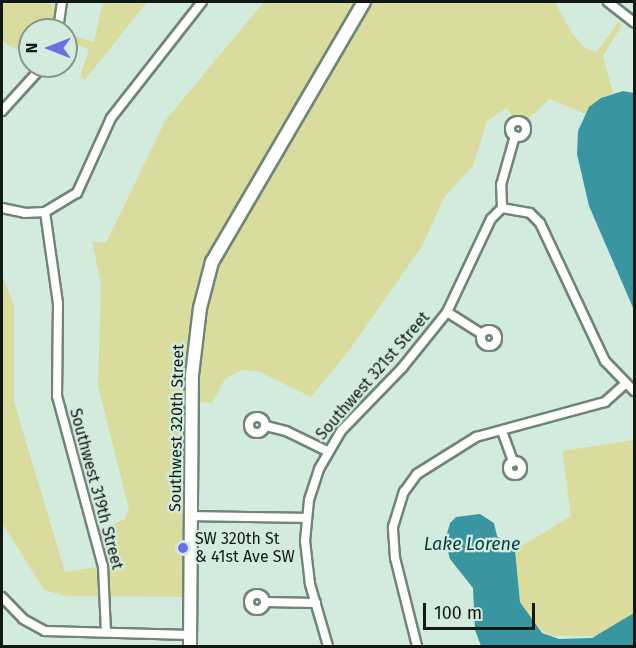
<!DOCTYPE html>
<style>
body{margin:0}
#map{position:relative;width:636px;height:648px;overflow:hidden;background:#d3ebdc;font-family:"Fira Sans",sans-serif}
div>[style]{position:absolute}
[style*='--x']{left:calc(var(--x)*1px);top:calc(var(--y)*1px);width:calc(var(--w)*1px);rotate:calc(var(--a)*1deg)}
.green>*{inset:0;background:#d9dc9d}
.water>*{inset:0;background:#3996a1}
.roads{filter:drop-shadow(2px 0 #6f8578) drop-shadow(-2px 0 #6f8578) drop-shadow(0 2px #6f8578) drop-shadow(0 -2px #6f8578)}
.minor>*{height:8px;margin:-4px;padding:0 4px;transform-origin:4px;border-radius:4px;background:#fff}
.minor>.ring{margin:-4px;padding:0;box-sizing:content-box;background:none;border:8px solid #fff;border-radius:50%}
.secondary>*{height:12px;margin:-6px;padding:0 6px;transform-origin:6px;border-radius:6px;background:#fff}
.dots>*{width:16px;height:16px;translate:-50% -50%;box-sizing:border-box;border:3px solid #d3ebdc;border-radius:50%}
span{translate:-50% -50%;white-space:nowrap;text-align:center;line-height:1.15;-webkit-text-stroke:4.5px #d3ebdc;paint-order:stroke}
.street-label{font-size:16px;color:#111914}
.poi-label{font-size:16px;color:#111914}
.left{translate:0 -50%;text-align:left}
.water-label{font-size:18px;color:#043f45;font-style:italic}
.frame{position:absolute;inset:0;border:3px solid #111914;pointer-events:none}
.north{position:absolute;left:18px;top:18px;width:60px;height:60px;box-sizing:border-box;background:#d3ebdc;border:2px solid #85978c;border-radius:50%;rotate:270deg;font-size:16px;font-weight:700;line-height:24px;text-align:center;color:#111914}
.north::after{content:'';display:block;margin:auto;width:21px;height:27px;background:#696ee7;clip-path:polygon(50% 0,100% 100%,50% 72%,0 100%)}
.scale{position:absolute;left:423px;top:603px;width:112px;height:27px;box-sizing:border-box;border:3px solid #111914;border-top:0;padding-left:8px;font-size:18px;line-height:21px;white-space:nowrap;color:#111914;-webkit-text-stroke:4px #d3ebdc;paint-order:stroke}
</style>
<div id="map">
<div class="green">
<i style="clip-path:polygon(2px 2px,43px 2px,61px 8px,58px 30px,30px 30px,30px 57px,2px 41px)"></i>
<i style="clip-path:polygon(103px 2px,147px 2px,85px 80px,80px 77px,89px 49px,66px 41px,66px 33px,94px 42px)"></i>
<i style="clip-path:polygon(264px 2px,555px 2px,571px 32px,585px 48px,597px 52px,618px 22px,622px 25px,603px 56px,613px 93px,601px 98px,585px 114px,550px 99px,527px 120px,513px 117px,507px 108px,487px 121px,473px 166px,445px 196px,422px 246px,350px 349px,311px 397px,258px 371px,241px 370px,225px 379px,212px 403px,192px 402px,190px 597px,66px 596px,44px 590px,2px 523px,2px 274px,14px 306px,14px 402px,65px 572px,103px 566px,95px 533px,125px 519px,129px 509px,98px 386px,101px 285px,92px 241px,106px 243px,165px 121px)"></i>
<i style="clip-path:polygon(634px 440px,634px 613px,600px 636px,551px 636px,535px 626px,520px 602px,515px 550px,571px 516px,562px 451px)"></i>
</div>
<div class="water">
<i style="clip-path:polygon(623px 91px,634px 93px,634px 310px,589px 206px,577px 154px,578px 131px,589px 107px,601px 98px)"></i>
<i style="clip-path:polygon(480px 514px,494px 523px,497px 536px,515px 550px,520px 602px,542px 633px,559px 639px,592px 638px,634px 613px,634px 646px,481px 646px,475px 630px,473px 588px,450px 559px,445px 541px,450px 523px,456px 517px)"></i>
</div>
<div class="roads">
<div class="minor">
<i style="--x:608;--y:2;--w:33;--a:38"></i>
<i style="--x:58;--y:30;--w:28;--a:-82"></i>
<i style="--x:2;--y:111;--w:61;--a:-47.7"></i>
<i class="ring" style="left:510px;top:121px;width:8px;height:8px"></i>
<i style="--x:2;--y:208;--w:24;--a:12"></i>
<i style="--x:25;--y:213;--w:20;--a:-3"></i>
<i style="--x:45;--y:212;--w:37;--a:-31"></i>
<i style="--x:77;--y:193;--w:82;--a:-65.6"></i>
<i style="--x:111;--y:118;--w:147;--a:-51.9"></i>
<i style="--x:502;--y:208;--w:28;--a:10"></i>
<i style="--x:530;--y:213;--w:14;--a:45"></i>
<i style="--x:540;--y:223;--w:153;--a:64.8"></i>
<i style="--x:605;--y:361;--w:42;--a:46"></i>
<i style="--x:45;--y:212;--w:92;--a:81.9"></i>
<i style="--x:58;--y:303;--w:93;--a:90.6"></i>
<i style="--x:57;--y:396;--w:176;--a:74.9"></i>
<i style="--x:103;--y:566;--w:66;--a:87.4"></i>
<i style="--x:447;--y:312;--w:41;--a:32.2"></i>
<i class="ring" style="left:481px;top:330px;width:8px;height:8px"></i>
<i class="ring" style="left:249px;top:417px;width:8px;height:8px"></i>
<i style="--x:266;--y:426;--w:21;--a:14"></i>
<i style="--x:286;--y:431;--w:46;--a:26"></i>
<i style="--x:502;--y:431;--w:33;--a:70"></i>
<i class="ring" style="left:508px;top:461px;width:6px;height:6px"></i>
<i style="--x:191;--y:516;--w:116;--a:1"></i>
<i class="ring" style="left:249px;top:594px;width:8px;height:8px"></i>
<i style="--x:2;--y:597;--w:30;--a:46"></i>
<i style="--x:23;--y:619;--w:25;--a:29"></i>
<i style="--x:45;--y:631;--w:145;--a:1.6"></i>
<i style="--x:265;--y:602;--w:51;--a:1.1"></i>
<i style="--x:328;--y:646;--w:65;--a:-106.2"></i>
<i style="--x:310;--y:584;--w:43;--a:-96.6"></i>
<i style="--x:305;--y:541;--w:41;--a:-84.4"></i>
<i style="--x:309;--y:500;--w:33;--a:-72"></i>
<i style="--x:319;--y:469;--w:44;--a:-59.9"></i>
<i style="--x:341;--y:431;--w:88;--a:-45.9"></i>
<i style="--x:402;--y:368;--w:72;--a:-51.2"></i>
<i style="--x:447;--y:312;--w:103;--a:-64.7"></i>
<i style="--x:491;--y:219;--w:16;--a:-45"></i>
<i style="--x:502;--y:208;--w:23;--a:-92"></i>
<i style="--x:501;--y:185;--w:51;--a:-74.1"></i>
<i style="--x:417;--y:646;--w:91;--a:-104"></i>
<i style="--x:395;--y:558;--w:31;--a:-94"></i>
<i style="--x:393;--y:527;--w:37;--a:-73"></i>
<i style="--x:404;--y:492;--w:22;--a:-54"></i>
<i style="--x:417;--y:474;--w:70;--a:-32.1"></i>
<i style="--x:476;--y:437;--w:134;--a:-15.2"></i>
<i style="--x:605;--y:402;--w:27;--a:-42"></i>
</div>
<div class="secondary">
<i style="--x:190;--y:646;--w:271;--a:-89.6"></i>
<i style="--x:192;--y:375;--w:67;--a:-83.2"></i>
<i style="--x:200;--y:308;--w:48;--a:-75.4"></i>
<i style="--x:212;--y:262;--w:301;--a:-59.7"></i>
</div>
</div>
<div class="dots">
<i style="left:183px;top:548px;background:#696ee7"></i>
</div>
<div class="street-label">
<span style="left:373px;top:376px;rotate:-49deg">Southwest 321st Street</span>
<span style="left:177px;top:428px;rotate:-89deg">Southwest 320th Street</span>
<span style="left:96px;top:489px;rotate:75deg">Southwest 319th Street</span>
</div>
<div class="poi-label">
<span class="left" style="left:195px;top:548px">SW 320th St<br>&amp; 41st Ave SW</span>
</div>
<div class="water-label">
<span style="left:472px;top:544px">Lake Lorene</span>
</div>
<div class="frame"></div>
<div class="north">N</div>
<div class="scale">100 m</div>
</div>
